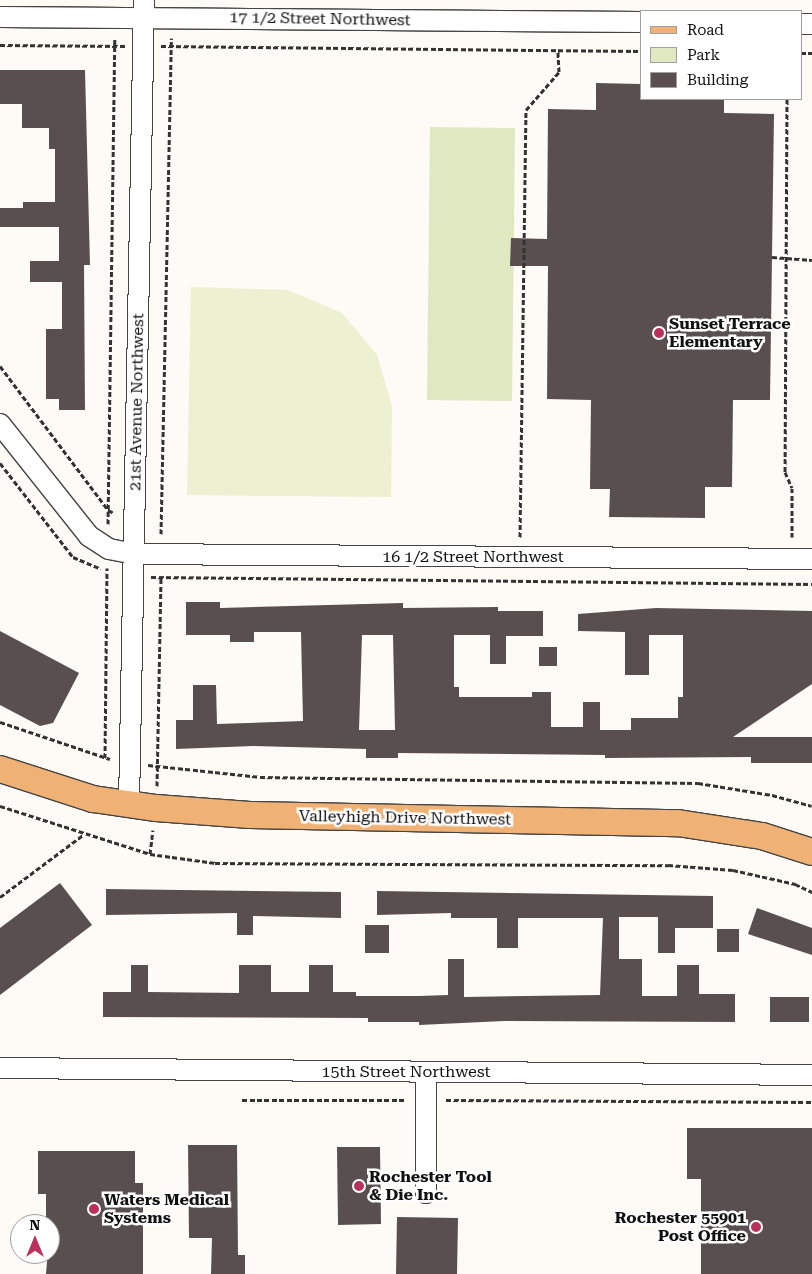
<!DOCTYPE html>
<style>
body{margin:0}
#map{position:relative;width:812px;height:1274px;overflow:hidden;background:#fefaf5;font-family:"Roboto Serif",serif}
div>[style]{position:absolute}
[style*='--x']{left:calc(var(--x)*1px);top:calc(var(--y)*1px);width:calc(var(--w)*1px);rotate:calc(var(--a)*1deg)}
.green>*{inset:0;background:#dfe8c0}
.pitch>*{inset:0;background:#edf0d1}
.building>*{inset:0;background:#594f4e}
.path>*{height:3px;margin-top:-1.5px;transform-origin:0;background:repeating-linear-gradient(90deg,#333 0 5px,transparent 0 7.5px)}
.roads{filter:drop-shadow(1px 0 #444) drop-shadow(-1px 0 #444) drop-shadow(0 1px #444) drop-shadow(0 -1px #444)}
.minor>*{height:20px;margin:-10px;padding:0 10px;transform-origin:10px;border-radius:10px;background:#fff}
.major>*{height:26px;margin:-13px;padding:0 13px;transform-origin:13px;border-radius:13px;background:#f0b274}
.dots>*{width:14px;height:14px;translate:-50% -50%;box-sizing:border-box;border:2px solid #fff;border-radius:50%}
span{translate:-50% -50%;white-space:nowrap;text-align:center;line-height:1.15;-webkit-text-stroke:5px #fff;paint-order:stroke}
.street-label{font-size:16px;color:#111}
.poi-label{font-size:16px;color:#111;font-weight:700}
.left{translate:0 -50%;text-align:left}
.right{translate:-100% -50%;text-align:right}
.legend{position:absolute;left:640px;top:10px;width:162px;height:90px;box-sizing:border-box;background:#fff;border:1px solid #a0a0a0;margin:0;padding:6px 9px;list-style:none;font-size:15px;color:#111}
.legend li{display:flex;align-items:center;gap:10px;height:25px}
.legend b{width:25px;border:1px solid #a0a0a0}
.north{position:absolute;left:10px;top:1214px;width:50px;height:50px;box-sizing:border-box;background:#fff;border:1px solid #a0a0a0;border-radius:50%;rotate:0deg;font-size:14px;font-weight:700;line-height:20px;text-align:center;color:#111}
.north::after{content:'';display:block;margin:auto;width:18px;height:22px;background:#ba305a;clip-path:polygon(50% 0,100% 100%,50% 72%,0 100%)}
</style>
<div id="map">
<div class="green">
<i style="clip-path:polygon(430px 127px,515px 128px,512px 401px,427px 400px)"></i>
</div>
<div class="pitch">
<i style="clip-path:polygon(191px 287px,288px 290px,342px 313px,377px 355px,392px 406px,391px 497px,187px 495px)"></i>
</div>
<div class="building">
<i style="clip-path:polygon(0 70px,85px 70px,90px 265px,84px 265px,85px 410px,59px 410px,59px 399px,46px 399px,46px 329px,62px 329px,62px 282px,30px 282px,30px 261px,59px 261px,59px 227px,0 227px,0 208px,23px 208px,23px 202px,55px 202px,55px 149px,49px 149px,49px 128px,22px 128px,22px 104px,0 104px)"></i>
<i style="clip-path:polygon(596px 83px,641px 84px,641px 99px,724px 99px,724px 113px,774px 114px,770px 400px,733px 400px,732px 487px,705px 487px,705px 518px,609px 517px,610px 489px,590px 489px,591px 400px,547px 399px,548px 266px,510px 266px,511px 238px,547px 239px,548px 109px,596px 110px)"></i>
<i style="clip-path:polygon(evenodd,186px 602px,220px 602px,220px 608px,403px 603px,403px 608px,498px 607px,498px 611px,543px 611px,543px 636px,506px 636px,506px 664px,490px 664px,490px 635px,454px 635px,454px 687px,459px 687px,459px 697px,532px 697px,532px 692px,551px 692px,551px 727px,583px 727px,583px 702px,600px 702px,600px 730px,631px 730px,631px 718px,678px 718px,678px 697px,683px 697px,683px 635px,649px 635px,649px 675px,625px 675px,625px 632px,578px 631px,578px 614px,656px 608px,812px 611px,812px 684px,733px 737px,812px 737px,812px 763px,751px 763px,751px 757px,605px 758px,605px 755px,398px 753px,398px 758px,366px 758px,366px 749px,253px 746px,176px 749px,176px 720px,193px 720px,193px 685px,216px 685px,217px 724px,303px 721px,301px 632px,254px 632px,254px 642px,230px 642px,230px 635px,186px 635px,186px 602px,362px 635px,393px 635px,395px 730px,359px 730px,362px 635px)"></i>
<i style="clip-path:polygon(0 631px,79px 673px,53px 723px,40px 726px,0 705px)"></i>
<i style="clip-path:polygon(539px 647px,557px 647px,557px 666px,539px 666px)"></i>
<i style="clip-path:polygon(60px 883px,92px 925px,0 995px,0 928px)"></i>
<i style="clip-path:polygon(106px 889px,341px 892px,341px 918px,253px 916px,253px 935px,237px 935px,237px 913px,106px 915px)"></i>
<i style="clip-path:polygon(377px 891px,713px 896px,713px 928px,675px 928px,675px 953px,658px 953px,658px 917px,619px 917px,619px 959px,642px 959px,642px 996px,677px 996px,677px 965px,699px 965px,699px 994px,735px 994px,735px 1022px,504px 1021px,419px 1025px,419px 1022px,368px 1022px,368px 1018px,103px 1017px,103px 992px,131px 992px,131px 965px,148px 965px,148px 992px,239px 993px,239px 965px,271px 965px,271px 992px,309px 992px,309px 965px,333px 965px,333px 992px,356px 992px,356px 996px,419px 996px,448px 995px,448px 959px,464px 959px,464px 997px,600px 995px,603px 918px,518px 918px,518px 948px,497px 948px,497px 918px,451px 918px,451px 913px,377px 915px)"></i>
<i style="clip-path:polygon(757px 908px,812px 928px,812px 955px,748px 934px)"></i>
<i style="clip-path:polygon(365px 925px,389px 925px,389px 953px,365px 953px)"></i>
<i style="clip-path:polygon(717px 929px,739px 929px,739px 952px,717px 952px)"></i>
<i style="clip-path:polygon(770px 997px,809px 997px,809px 1022px,770px 1022px)"></i>
<i style="clip-path:polygon(687px 1128px,812px 1128px,812px 1274px,701px 1274px,701px 1179px,687px 1179px)"></i>
<i style="clip-path:polygon(188px 1145px,237px 1145px,238px 1255px,245px 1255px,245px 1274px,211px 1274px,212px 1238px,189px 1238px)"></i>
<i style="clip-path:polygon(337px 1147px,380px 1147px,381px 1224px,338px 1225px)"></i>
<i style="clip-path:polygon(38px 1151px,135px 1151px,135px 1183px,143px 1183px,143px 1274px,46px 1274px,50px 1224px,46px 1224px,46px 1194px,38px 1194px)"></i>
<i style="clip-path:polygon(397px 1217px,458px 1218px,457px 1274px,396px 1274px)"></i>
</div>
<div class="path">
<i style="--x:0;--y:45;--w:125;--a:0.5"></i>
<i style="--x:161;--y:46;--w:480;--a:0.6"></i>
<i style="--x:801;--y:53;--w:11;--a:0"></i>
<i style="--x:787;--y:99;--w:373;--a:90.3"></i>
<i style="--x:785;--y:472;--w:17;--a:66"></i>
<i style="--x:792;--y:488;--w:49;--a:90"></i>
<i style="--x:772;--y:257;--w:40;--a:4.3"></i>
<i style="--x:0;--y:366;--w:180;--a:53.1"></i>
<i style="--x:108;--y:510;--w:7;--a:27"></i>
<i style="--x:0;--y:463;--w:119;--a:52.2"></i>
<i style="--x:73;--y:557;--w:30;--a:23"></i>
<i style="--x:108;--y:524;--w:486;--a:-89.2"></i>
<i style="--x:161;--y:534;--w:496;--a:-88.8"></i>
<i style="--x:520;--y:537;--w:427;--a:-89.2"></i>
<i style="--x:526;--y:110;--w:50;--a:-49"></i>
<i style="--x:559;--y:72;--w:22;--a:-93"></i>
<i style="--x:151;--y:577;--w:661;--a:0.61"></i>
<i style="--x:0;--y:722;--w:116;--a:18.6"></i>
<i style="--x:105;--y:758;--w:190;--a:-89.4"></i>
<i style="--x:148;--y:765;--w:113;--a:6.1"></i>
<i style="--x:260;--y:777;--w:438;--a:0.8"></i>
<i style="--x:698;--y:783;--w:75;--a:9.2"></i>
<i style="--x:772;--y:795;--w:41;--a:15.4"></i>
<i style="--x:157;--y:786;--w:208;--a:-88.9"></i>
<i style="--x:0;--y:806;--w:157;--a:17.7"></i>
<i style="--x:150;--y:854;--w:66;--a:7.9"></i>
<i style="--x:215;--y:863;--w:453;--a:0.3"></i>
<i style="--x:668;--y:865;--w:65;--a:4.4"></i>
<i style="--x:733;--y:870;--w:64;--a:12.7"></i>
<i style="--x:795;--y:884;--w:19;--a:25"></i>
<i style="--x:150;--y:854;--w:24;--a:-83"></i>
<i style="--x:0;--y:897;--w:104;--a:-36.8"></i>
<i style="--x:242;--y:1100;--w:165;--a:0"></i>
<i style="--x:446;--y:1100;--w:366;--a:0.3"></i>
</div>
<div class="roads">
<div class="minor">
<i style="--x:0;--y:17;--w:641;--a:0.45"></i>
<i style="--x:801;--y:24;--w:11;--a:0"></i>
<i style="--x:0;--y:424;--w:143;--a:51.5"></i>
<i style="--x:89;--y:536;--w:24;--a:33"></i>
<i style="--x:109;--y:549;--w:25;--a:11"></i>
<i style="--x:134;--y:554;--w:678;--a:0.42"></i>
<i style="--x:129;--y:805;--w:805;--a:-88.93"></i>
<i style="--x:0;--y:1068;--w:812;--a:0.49"></i>
<i style="--x:426;--y:1072;--w:121;--a:90"></i>
</div>
<div class="major">
<i style="--x:0;--y:769;--w:98;--a:17.9"></i>
<i style="--x:93;--y:799;--w:64;--a:8.1"></i>
<i style="--x:156;--y:808;--w:94;--a:4.3"></i>
<i style="--x:250;--y:815;--w:428;--a:1.1"></i>
<i style="--x:678;--y:823;--w:85;--a:8.8"></i>
<i style="--x:762;--y:836;--w:52;--a:17.7"></i>
</div>
</div>
<div class="dots">
<i style="left:659px;top:333px;background:#ba305a"></i>
<i style="left:359px;top:1186px;background:#ba305a"></i>
<i style="left:94px;top:1209px;background:#ba305a"></i>
<i style="left:756px;top:1227px;background:#ba305a"></i>
</div>
<div class="street-label">
<span style="left:320px;top:19px;rotate:1deg">17 1/2 Street Northwest</span>
<span style="left:137px;top:402px;rotate:-89deg">21st Avenue Northwest</span>
<span style="left:473px;top:557px">16 1/2 Street Northwest</span>
<span style="left:405px;top:818px;rotate:1deg">Valleyhigh Drive Northwest</span>
<span style="left:406px;top:1072px">15th Street Northwest</span>
</div>
<div class="poi-label">
<span class="left" style="left:669px;top:333px">Sunset Terrace<br>Elementary</span>
<span class="left" style="left:369px;top:1186px">Rochester Tool<br>&amp; Die Inc.</span>
<span class="left" style="left:104px;top:1209px">Waters Medical<br>Systems</span>
<span class="right" style="left:746px;top:1227px">Rochester 55901<br>Post Office</span>
</div>
<ul class="legend">
<li><b style="height:6px;background:#f0b274"></b>Road</li>
<li><b style="height:14px;background:#dfe8c0"></b>Park</li>
<li><b style="height:14px;background:#594f4e"></b>Building</li>
</ul>
<div class="north">N</div>
</div>
